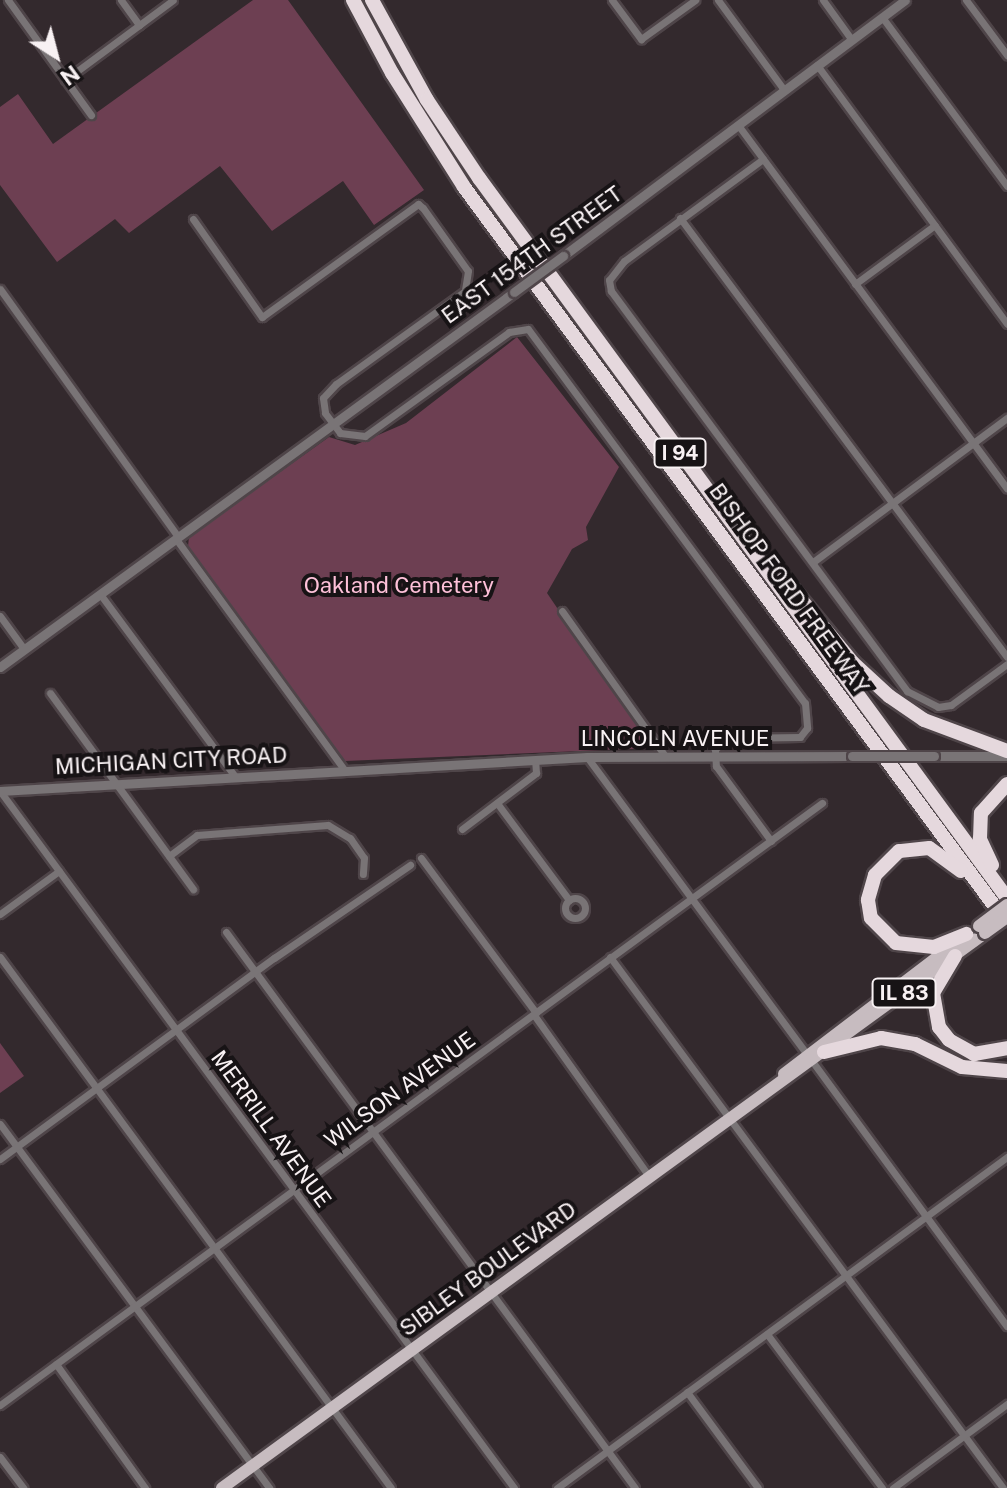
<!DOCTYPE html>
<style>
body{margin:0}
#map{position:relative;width:1007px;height:1488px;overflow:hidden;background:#33292d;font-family:"Public Sans",sans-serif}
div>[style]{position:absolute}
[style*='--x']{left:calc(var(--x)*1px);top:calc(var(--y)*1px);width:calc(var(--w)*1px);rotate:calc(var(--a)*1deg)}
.green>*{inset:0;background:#6d3f52}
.roads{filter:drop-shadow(2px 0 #4f4549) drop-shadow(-2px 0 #4f4549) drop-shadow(0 2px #4f4549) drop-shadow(0 -2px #4f4549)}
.minor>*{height:7px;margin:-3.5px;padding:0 3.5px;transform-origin:3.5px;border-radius:3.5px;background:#797476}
.minor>.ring{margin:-3.5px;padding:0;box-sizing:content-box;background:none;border:7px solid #797476;border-radius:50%}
.tertiary>*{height:9px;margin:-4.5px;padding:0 4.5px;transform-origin:4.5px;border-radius:4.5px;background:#797476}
.primary>*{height:12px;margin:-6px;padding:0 6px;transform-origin:6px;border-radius:6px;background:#c7bcc0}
.motorway>*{height:14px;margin:-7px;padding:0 7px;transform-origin:7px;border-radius:7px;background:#e5d8dd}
.bridges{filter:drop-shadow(2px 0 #4f4549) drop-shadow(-2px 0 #4f4549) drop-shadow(0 2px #4f4549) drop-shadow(0 -2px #4f4549)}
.tertiary-bridge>*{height:9px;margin:-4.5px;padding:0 4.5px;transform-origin:4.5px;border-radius:4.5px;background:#797476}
.primary-bridge>*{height:12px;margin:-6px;padding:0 6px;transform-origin:6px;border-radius:6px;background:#c7bcc0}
span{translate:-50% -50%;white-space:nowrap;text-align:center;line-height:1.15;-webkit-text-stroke:8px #171315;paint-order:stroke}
.shield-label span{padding:2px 6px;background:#171315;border:2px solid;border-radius:6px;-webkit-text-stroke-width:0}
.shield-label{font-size:20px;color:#f8f1f3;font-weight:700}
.street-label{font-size:22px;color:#f8f1f3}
.park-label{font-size:22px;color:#fec1d9}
.north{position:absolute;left:16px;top:16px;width:80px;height:80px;-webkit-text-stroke:6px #171315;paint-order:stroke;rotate:144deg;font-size:22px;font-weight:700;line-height:32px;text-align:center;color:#f8f1f3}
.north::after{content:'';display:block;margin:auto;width:28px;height:36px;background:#f8f1f3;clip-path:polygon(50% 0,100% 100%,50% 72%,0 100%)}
</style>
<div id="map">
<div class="green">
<i style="clip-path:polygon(253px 0,288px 0,424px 190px,374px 225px,343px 181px,272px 231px,220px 166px,129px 233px,115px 219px,57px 262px,0 185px,0 107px,18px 94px,53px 144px)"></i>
<i style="clip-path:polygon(517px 337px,619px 467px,586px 527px,588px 540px,572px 549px,547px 593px,652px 748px,345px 761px,203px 569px,188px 546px,189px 537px,329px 437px,355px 445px,406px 423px)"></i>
<i style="clip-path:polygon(0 1043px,24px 1076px,0 1093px)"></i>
</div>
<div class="roads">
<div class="minor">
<i style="--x:8;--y:0;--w:142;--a:54.2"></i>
<i style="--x:121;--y:0;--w:31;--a:54"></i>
<i style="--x:612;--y:0;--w:49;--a:53.4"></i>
<i style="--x:641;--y:39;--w:67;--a:-35.8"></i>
<i style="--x:718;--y:0;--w:112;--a:53.7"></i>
<i style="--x:823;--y:0;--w:49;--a:54.1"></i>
<i style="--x:966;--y:0;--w:69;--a:53.3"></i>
<i style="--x:882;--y:17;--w:210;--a:53.5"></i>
<i style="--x:817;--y:65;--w:321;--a:53.7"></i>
<i style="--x:65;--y:80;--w:134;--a:-36.5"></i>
<i style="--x:738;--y:125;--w:452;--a:53.5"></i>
<i style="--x:763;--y:159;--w:172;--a:143.7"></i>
<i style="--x:624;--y:261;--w:24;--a:128"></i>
<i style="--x:609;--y:280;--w:11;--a:80"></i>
<i style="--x:611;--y:291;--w:498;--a:53.5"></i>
<i style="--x:907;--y:691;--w:35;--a:27"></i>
<i style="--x:938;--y:707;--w:13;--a:-9"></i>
<i style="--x:951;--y:705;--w:69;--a:-36.2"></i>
<i style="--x:680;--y:218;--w:547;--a:53.32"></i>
<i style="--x:193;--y:219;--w:120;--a:54.9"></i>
<i style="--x:262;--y:317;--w:193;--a:-35.9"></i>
<i style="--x:418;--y:204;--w:6;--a:39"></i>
<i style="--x:423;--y:208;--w:77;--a:54.5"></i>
<i style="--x:468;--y:271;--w:20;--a:99"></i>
<i style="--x:465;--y:291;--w:159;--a:144.2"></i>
<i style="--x:336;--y:384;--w:19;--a:133"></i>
<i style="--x:323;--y:398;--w:15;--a:82"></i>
<i style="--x:325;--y:413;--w:25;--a:53"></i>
<i style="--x:340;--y:433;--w:25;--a:7"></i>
<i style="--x:365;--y:436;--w:178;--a:-35.8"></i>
<i style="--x:509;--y:332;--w:19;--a:-9"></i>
<i style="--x:528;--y:329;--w:465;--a:53.5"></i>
<i style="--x:805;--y:703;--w:25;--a:85"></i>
<i style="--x:807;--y:728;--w:11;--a:128"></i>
<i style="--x:800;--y:737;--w:70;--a:179.2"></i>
<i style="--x:730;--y:738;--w:19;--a:144"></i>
<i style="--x:715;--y:749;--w:17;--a:87"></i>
<i style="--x:716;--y:766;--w:93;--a:53.7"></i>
<i style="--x:855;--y:284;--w:99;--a:-36.4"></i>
<i style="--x:0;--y:289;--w:305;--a:54.3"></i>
<i style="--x:176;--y:539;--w:285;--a:53.9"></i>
<i style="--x:813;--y:562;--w:242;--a:-36.6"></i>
<i style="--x:100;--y:594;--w:225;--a:53.5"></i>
<i style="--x:562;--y:611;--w:178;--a:54.6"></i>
<i style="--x:0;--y:616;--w:41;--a:54"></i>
<i style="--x:50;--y:693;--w:243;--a:53.9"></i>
<i style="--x:587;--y:757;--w:368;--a:53.5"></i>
<i style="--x:0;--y:791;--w:866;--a:53.59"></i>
<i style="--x:497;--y:803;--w:121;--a:53.4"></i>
<i style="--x:462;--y:829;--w:93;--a:-37.1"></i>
<i style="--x:536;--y:773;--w:13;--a:-94"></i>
<i style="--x:169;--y:856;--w:35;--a:-37"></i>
<i style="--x:197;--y:835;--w:131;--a:-4.4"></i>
<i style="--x:328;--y:825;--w:26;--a:31"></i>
<i style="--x:350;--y:838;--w:24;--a:55"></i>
<i style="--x:364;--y:858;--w:16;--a:94"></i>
<i style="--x:421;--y:858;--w:193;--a:53.4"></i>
<i class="ring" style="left:565px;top:898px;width:13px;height:13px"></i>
<i style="--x:0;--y:914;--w:73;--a:-36.1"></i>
<i style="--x:226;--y:932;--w:690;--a:53.66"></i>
<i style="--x:0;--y:957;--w:659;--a:53.63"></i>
<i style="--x:610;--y:957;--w:661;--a:53.49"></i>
<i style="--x:534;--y:1015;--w:198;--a:54.5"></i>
<i style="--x:812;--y:1061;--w:329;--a:53.7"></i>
<i style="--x:0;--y:1124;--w:453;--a:53.5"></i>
<i style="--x:0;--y:1159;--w:340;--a:-36.3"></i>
<i style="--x:274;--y:958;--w:165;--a:-34.4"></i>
<i style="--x:767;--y:1334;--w:192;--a:53.2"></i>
<i style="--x:56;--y:1364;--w:153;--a:54.3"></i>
<i style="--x:687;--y:1392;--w:119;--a:53.5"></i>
<i style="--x:0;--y:1405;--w:1019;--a:-36.22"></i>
<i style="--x:0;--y:1457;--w:39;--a:53"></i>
<i style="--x:557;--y:1488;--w:559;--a:-36.34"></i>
<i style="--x:893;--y:1488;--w:142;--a:-36.4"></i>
</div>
<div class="tertiary">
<i style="--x:563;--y:256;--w:427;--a:-36.8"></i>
<i style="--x:0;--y:667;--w:636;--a:-36.11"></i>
<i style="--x:934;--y:756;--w:73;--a:0"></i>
<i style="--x:0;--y:791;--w:588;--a:-3.31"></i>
<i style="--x:587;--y:757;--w:265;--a:-0.2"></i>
</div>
<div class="primary">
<i style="--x:784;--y:1074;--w:221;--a:-37.3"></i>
<i style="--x:222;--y:1488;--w:944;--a:-36.03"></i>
</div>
<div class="motorway">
<i style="--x:353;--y:0;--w:83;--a:61.9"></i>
<i style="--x:392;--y:73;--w:135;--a:57.7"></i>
<i style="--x:464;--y:187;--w:910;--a:53.58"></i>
<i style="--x:372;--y:0;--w:114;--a:61.2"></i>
<i style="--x:427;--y:100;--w:94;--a:56.3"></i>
<i style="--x:479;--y:178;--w:893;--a:53.75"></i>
<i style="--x:780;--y:574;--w:115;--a:50.6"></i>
<i style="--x:853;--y:663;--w:49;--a:42.5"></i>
<i style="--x:889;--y:696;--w:42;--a:34.4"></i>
<i style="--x:924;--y:720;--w:89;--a:20.5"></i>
<i style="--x:992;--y:865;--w:29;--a:-115"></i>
<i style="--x:980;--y:839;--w:26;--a:-88"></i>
<i style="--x:981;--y:813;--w:39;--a:-48"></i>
<i style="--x:961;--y:871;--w:39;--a:-144"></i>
<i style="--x:929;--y:848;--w:30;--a:174"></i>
<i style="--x:899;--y:851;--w:34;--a:135"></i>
<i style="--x:875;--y:875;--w:26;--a:106"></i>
<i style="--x:868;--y:900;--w:18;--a:81"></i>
<i style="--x:871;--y:918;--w:35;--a:45"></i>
<i style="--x:896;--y:943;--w:38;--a:6"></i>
<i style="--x:934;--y:947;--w:35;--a:-22"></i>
<i style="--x:955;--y:956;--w:43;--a:120.7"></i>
<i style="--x:933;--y:993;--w:35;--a:80"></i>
<i style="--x:939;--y:1027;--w:16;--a:52"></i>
<i style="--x:949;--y:1040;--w:29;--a:29"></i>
<i style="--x:974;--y:1054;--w:34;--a:-10"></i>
<i style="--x:824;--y:1052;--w:59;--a:-13.8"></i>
<i style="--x:881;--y:1038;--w:35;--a:10"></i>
<i style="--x:915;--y:1044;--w:52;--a:26.1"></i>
<i style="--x:962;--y:1067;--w:45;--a:5.1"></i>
</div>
</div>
<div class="bridges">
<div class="tertiary-bridge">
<i style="--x:514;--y:292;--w:61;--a:-36.3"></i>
<i style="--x:852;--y:756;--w:82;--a:0"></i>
</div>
<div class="primary-bridge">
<i style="--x:979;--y:926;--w:35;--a:-37"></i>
<i style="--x:985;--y:933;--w:27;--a:-36"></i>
</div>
</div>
<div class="shield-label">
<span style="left:680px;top:453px">I 94</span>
<span style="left:904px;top:993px">IL 83</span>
</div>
<div class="street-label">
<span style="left:532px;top:255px;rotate:-36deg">EAST 154TH STREET</span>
<span style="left:789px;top:589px;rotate:54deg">BISHOP FORD FREEWAY</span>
<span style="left:675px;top:739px">LINCOLN AVENUE</span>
<span style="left:171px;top:761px;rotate:-3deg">MICHIGAN CITY ROAD</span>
<span style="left:400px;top:1090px;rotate:-36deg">WILSON AVENUE</span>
<span style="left:271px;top:1129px;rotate:54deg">MERRILL AVENUE</span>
<span style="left:488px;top:1269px;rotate:-36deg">SIBLEY BOULEVARD</span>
</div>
<div class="park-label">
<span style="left:399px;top:586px">Oakland Cemetery</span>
</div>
<div class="north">N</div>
</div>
